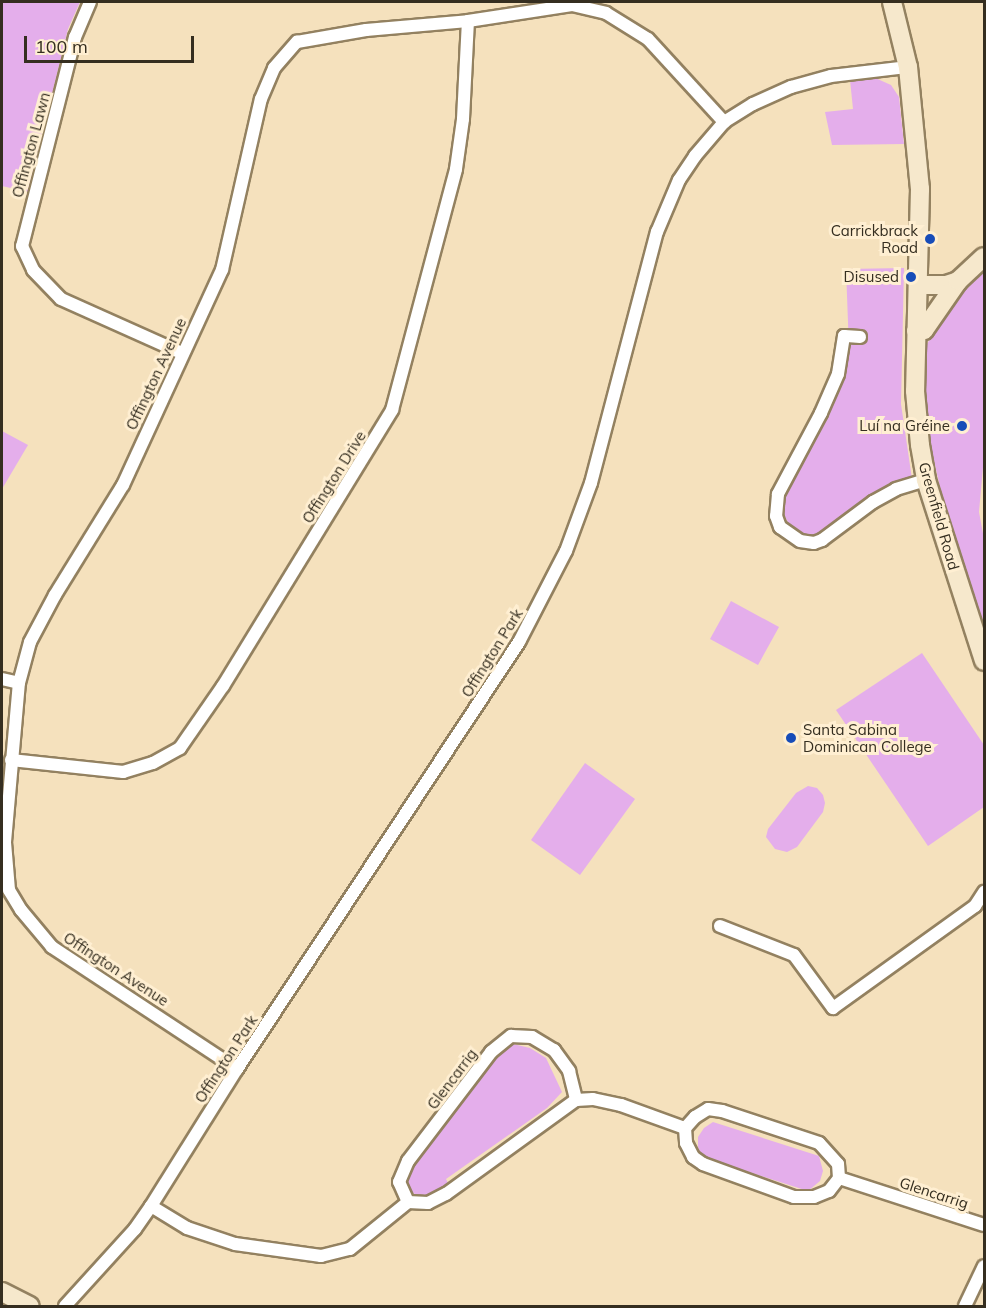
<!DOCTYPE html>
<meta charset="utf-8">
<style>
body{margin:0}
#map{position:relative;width:986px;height:1308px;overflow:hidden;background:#f5e1bd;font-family:Mulish,sans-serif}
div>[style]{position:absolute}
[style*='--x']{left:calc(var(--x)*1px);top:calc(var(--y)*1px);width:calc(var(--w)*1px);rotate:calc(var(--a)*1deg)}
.green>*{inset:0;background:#e4aeeb}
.roads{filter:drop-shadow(2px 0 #938160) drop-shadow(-2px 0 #938160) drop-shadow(0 2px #938160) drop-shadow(0 -2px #938160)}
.street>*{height:12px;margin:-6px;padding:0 6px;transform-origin:6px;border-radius:6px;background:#fff}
.secondary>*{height:18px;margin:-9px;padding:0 9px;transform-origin:9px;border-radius:9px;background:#f6e8cc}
.dots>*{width:16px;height:16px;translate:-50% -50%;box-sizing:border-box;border:3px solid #ffefd2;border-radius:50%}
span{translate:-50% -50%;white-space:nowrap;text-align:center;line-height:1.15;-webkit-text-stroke:6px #ffefd2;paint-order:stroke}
.street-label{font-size:15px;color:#352e20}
.poi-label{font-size:15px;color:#352e20}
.right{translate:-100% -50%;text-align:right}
.left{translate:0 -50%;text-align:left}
.frame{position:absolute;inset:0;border:3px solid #352e20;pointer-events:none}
.scale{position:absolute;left:24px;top:36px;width:170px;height:27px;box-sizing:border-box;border:3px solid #352e20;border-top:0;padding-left:8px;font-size:18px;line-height:21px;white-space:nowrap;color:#352e20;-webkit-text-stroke:4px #ffefd2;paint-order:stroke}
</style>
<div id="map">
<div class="green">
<i style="clip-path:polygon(2px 2px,80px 2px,68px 29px,28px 192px,2px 186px)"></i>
<i style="clip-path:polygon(873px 77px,891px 85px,899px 97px,904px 144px,832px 145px,825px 112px,853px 109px,850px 80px)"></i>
<i style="clip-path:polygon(904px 268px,901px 404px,912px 479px,831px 528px,810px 537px,791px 529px,783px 512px,787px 488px,837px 393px,849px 349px,846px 269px)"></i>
<i style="clip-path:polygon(984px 269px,984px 456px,979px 512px,984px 539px,984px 641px,943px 501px,925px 420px,925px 347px,963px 287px)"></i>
<i style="clip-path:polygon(2px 431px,28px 445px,2px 489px)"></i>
<i style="clip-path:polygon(731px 601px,779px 627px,758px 665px,710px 639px)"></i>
<i style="clip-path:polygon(922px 653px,984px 745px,984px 807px,928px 846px,836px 710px)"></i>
<i style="clip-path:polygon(585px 763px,635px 799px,580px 875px,531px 840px)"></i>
<i style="clip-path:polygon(808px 786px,817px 788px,823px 795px,825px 803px,823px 812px,797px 847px,787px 852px,775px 849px,766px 837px,768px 829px,796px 793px)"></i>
<i style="clip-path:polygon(513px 1044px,530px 1048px,546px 1058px,562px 1092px,547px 1108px,446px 1179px,448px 1183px,433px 1194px,422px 1196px,412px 1193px,404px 1181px,406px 1173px,501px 1051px)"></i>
<i style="clip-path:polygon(713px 1122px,819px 1156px,823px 1171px,820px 1181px,808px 1191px,702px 1157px,698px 1147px,698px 1137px,704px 1128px)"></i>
</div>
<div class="roads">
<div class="street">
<i style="--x:90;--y:2;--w:38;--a:113"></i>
<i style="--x:75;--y:37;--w:216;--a:104.2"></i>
<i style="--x:22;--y:246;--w:26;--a:65"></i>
<i style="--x:33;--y:270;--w:40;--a:46"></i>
<i style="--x:61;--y:299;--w:133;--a:24.1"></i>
<i style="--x:860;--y:337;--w:16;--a:-176"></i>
<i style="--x:844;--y:336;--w:38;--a:99"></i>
<i style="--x:838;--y:374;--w:43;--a:113.6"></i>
<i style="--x:821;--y:413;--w:92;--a:118"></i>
<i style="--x:778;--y:494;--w:22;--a:95"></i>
<i style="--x:776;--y:516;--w:12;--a:70"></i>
<i style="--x:780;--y:527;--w:24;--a:35"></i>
<i style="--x:800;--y:541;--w:14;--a:8"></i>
<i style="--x:814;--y:543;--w:9;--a:-21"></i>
<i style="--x:822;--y:540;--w:64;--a:-36.7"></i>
<i style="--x:873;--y:502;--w:26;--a:-29"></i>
<i style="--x:896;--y:489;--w:31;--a:-17"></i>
<i style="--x:2;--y:679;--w:17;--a:13"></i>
<i style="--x:11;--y:760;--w:113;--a:6.1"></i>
<i style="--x:123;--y:772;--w:31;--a:-17"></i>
<i style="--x:153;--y:763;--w:31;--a:-29"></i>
<i style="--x:180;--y:748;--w:75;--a:-55.3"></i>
<i style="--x:223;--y:686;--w:324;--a:-58.5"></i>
<i style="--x:392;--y:410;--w:249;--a:-75.1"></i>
<i style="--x:456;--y:169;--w:50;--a:-82"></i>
<i style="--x:463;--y:119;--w:98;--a:-87.1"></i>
<i style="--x:720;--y:926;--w:79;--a:21.4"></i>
<i style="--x:794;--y:955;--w:66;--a:53.7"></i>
<i style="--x:833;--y:1008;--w:175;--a:-35.7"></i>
<i style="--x:975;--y:906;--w:17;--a:-57"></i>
<i style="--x:237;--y:1069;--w:222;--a:-146.6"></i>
<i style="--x:52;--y:947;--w:48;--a:-130"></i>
<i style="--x:21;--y:910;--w:23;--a:-121"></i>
<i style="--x:9;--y:890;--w:48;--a:-94.8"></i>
<i style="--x:5;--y:842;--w:160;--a:-85"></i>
<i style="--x:19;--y:683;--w:42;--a:-75"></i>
<i style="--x:30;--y:642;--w:53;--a:-62"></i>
<i style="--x:55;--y:595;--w:129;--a:-58.3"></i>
<i style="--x:123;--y:485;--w:237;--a:-65.3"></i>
<i style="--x:222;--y:270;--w:175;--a:-77.2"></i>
<i style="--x:261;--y:99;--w:34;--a:-67"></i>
<i style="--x:274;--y:68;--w:35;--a:-49"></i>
<i style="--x:297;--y:42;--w:70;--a:-9.9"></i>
<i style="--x:366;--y:30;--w:102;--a:-5"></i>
<i style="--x:468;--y:21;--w:105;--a:-8.7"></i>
<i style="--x:572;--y:5;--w:35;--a:13"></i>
<i style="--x:606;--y:13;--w:49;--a:31.8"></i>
<i style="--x:648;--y:39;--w:113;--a:47.5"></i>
<i style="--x:839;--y:1178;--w:14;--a:-94"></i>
<i style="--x:838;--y:1164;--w:28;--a:-132"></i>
<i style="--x:819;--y:1143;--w:102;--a:-161.7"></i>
<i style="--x:722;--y:1111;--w:14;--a:-172"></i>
<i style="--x:708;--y:1109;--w:15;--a:148"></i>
<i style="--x:695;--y:1117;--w:15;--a:132"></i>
<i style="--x:685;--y:1128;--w:15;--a:86"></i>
<i style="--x:686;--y:1143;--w:16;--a:63"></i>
<i style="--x:693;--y:1157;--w:12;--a:35"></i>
<i style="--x:703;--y:1164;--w:97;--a:19.9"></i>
<i style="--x:794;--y:1197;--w:20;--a:0"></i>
<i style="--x:814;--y:1197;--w:16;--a:-22"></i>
<i style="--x:829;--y:1191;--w:16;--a:-52"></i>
<i style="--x:839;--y:1178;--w:152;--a:18"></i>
<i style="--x:408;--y:1202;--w:22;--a:-114"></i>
<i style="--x:399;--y:1182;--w:23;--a:-67"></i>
<i style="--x:408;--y:1161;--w:137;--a:-52.7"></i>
<i style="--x:491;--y:1052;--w:26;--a:-39"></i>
<i style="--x:511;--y:1036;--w:21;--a:3"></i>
<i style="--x:532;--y:1037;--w:26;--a:31"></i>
<i style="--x:554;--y:1050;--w:26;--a:54"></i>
<i style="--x:569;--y:1071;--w:30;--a:76"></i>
<i style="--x:151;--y:1206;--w:42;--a:31.4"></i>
<i style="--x:187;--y:1228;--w:51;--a:18.4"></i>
<i style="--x:235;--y:1244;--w:87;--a:7.9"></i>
<i style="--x:321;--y:1256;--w:30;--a:-14"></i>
<i style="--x:350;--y:1249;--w:75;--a:-39"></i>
<i style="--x:408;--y:1202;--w:20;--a:3"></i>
<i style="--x:428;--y:1203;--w:20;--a:-27"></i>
<i style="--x:446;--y:1194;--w:160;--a:-35.9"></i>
<i style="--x:576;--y:1100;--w:17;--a:-3"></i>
<i style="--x:593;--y:1099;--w:29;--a:12"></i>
<i style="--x:621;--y:1105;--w:68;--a:19.8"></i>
<i style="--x:65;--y:1306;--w:104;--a:-47.7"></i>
<i style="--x:135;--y:1229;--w:28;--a:-55"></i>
<i style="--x:151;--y:1206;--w:162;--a:-57.9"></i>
<i style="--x:237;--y:1069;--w:512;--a:-56.56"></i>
<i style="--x:519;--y:642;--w:102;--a:-62.7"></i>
<i style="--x:566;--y:551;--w:72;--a:-69.8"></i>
<i style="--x:591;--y:483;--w:260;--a:-75.3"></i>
<i style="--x:657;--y:232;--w:56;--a:-67.1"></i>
<i style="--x:679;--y:180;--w:29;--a:-56"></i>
<i style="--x:695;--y:156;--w:45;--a:-49.5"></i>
<i style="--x:724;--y:122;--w:34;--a:-32"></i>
<i style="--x:753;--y:104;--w:42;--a:-24.1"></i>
<i style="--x:791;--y:87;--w:41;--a:-15.4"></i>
<i style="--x:831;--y:76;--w:78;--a:-6.7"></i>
<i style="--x:965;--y:1306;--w:44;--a:-64.6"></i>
</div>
<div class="secondary">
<i style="--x:892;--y:2;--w:67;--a:76.2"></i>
<i style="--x:908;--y:67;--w:123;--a:84.4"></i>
<i style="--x:920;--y:189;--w:202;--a:91.4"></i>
<i style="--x:915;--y:391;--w:54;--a:84.7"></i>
<i style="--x:920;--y:445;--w:36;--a:80"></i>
<i style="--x:926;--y:480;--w:190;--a:72.2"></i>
<i style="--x:918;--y:285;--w:28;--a:0"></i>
<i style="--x:946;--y:285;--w:13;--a:-18"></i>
<i style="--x:916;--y:331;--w:8;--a:-7"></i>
<i style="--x:924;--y:330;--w:60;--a:-55.2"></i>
<i style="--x:958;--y:281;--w:35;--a:-43"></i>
<i style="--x:2;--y:1292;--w:31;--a:27"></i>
</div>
</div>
<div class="dots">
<i style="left:930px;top:239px;background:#174cb8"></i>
<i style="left:911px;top:277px;background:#174cb8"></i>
<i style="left:962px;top:426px;background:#174cb8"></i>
<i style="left:791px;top:738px;background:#174cb8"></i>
</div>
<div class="street-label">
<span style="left:31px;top:145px;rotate:-75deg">Offington Lawn</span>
<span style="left:156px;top:374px;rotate:-65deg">Offington Avenue</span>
<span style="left:334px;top:477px;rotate:-58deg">Offington Drive</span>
<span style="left:939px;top:516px;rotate:74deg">Greenfield Road</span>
<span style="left:492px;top:653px;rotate:-58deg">Offington Park</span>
<span style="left:116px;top:969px;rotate:33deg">Offington Avenue</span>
<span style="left:226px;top:1059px;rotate:-57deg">Offington Park</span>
<span style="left:452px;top:1079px;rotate:-53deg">Glencarrig</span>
<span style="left:934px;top:1193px;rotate:18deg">Glencarrig</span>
</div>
<div class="poi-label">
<span class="right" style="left:918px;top:239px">Carrickbrack<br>Road</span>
<span class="right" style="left:899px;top:277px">Disused</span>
<span class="right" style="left:950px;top:426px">Luí na Gréine</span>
<span class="left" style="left:803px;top:738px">Santa Sabina<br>Dominican College</span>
</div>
<div class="frame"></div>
<div class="scale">100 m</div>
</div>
